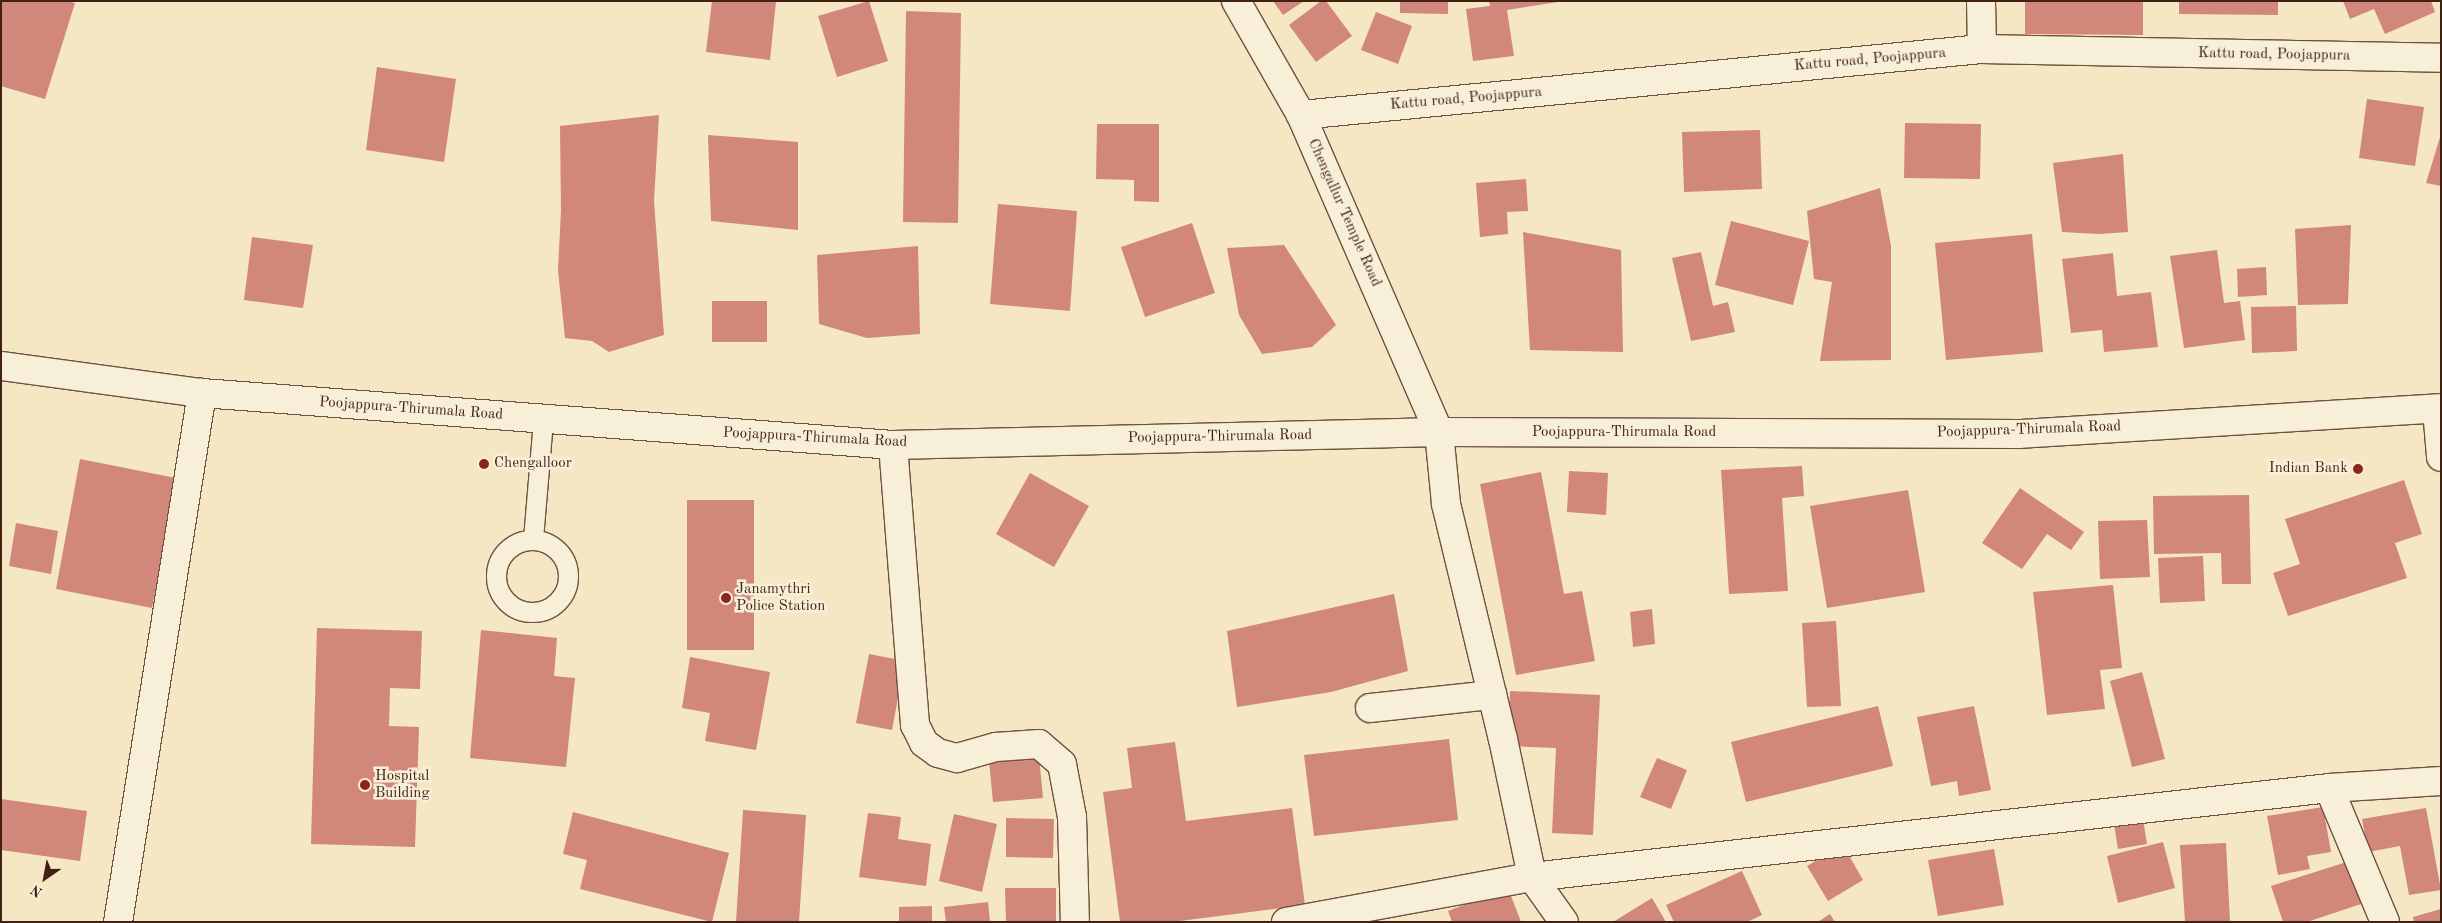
<!DOCTYPE html>
<style>
body{margin:0}
#map{position:relative;width:2442px;height:923px;overflow:hidden;background:#f5e6c4;font-family:"Old Standard TT",serif}
div>[style]{position:absolute}
[style*='--x']{left:calc(var(--x)*1px);top:calc(var(--y)*1px);width:calc(var(--w)*1px);rotate:calc(var(--a)*1deg)}
.building>*{inset:0;background:#d18779}
.roads{filter:drop-shadow(1px 0 #6e523f) drop-shadow(-1px 0 #6e523f) drop-shadow(0 1px #6e523f) drop-shadow(0 -1px #6e523f)}
.lane>*{height:19px;margin:-9.5px;padding:0 9.5px;transform-origin:9.5px;border-radius:9.5px;background:#f8efd9}
.lane>.ring{margin:-9.5px;padding:0;box-sizing:content-box;background:none;border:19px solid #f8efd9;border-radius:50%}
.street>*{height:28px;margin:-14px;padding:0 14px;transform-origin:14px;border-radius:14px;background:#f8efd9}
.secondary>*{height:28px;margin:-14px;padding:0 14px;transform-origin:14px;border-radius:14px;background:#f8efd9}
.dots>*{width:14px;height:14px;translate:-50% -50%;box-sizing:border-box;border:2px solid #f8efd9;border-radius:50%}
span{translate:-50% -50%;white-space:nowrap;text-align:center;line-height:1.15;-webkit-text-stroke:5px #f8efd9;paint-order:stroke}
.street-label{font-size:15px;color:#412113}
.poi-label{font-size:15px;color:#412113}
.left{translate:0 -50%;text-align:left}
.right{translate:-100% -50%;text-align:right}
.frame{position:absolute;inset:0;border:2px solid #412113;pointer-events:none}
.north{position:absolute;left:20px;top:853px;width:50px;height:50px;-webkit-text-stroke:4px #f8efd9;paint-order:stroke;rotate:213deg;font-size:14px;font-weight:700;line-height:20px;text-align:center;color:#412113}
.north::after{content:'';display:block;margin:auto;width:18px;height:22px;background:#412113;clip-path:polygon(50% 0,100% 100%,50% 72%,0 100%)}
</style>
<div id="map">
<div class="building">
<i style="clip-path:polygon(1px 1px,68px 1px,75px 3px,45px 99px,1px 86px)"></i>
<i style="clip-path:polygon(712px 1px,776px 1px,770px 60px,706px 52px)"></i>
<i style="clip-path:polygon(869px 1px,888px 61px,837px 77px,818px 16px)"></i>
<i style="clip-path:polygon(1273px 1px,1304px 1px,1283px 15px)"></i>
<i style="clip-path:polygon(1321px 1px,1326px 1px,1352px 36px,1316px 62px,1289px 25px)"></i>
<i style="clip-path:polygon(1400px 1px,1448px 1px,1448px 14px,1400px 13px)"></i>
<i style="clip-path:polygon(1489px 1px,1558px 1px,1558px 2px,1507px 10px,1514px 56px,1473px 61px,1466px 9px,1490px 6px)"></i>
<i style="clip-path:polygon(2025px 1px,2143px 1px,2143px 35px,2025px 34px)"></i>
<i style="clip-path:polygon(2179px 1px,2278px 1px,2278px 15px,2179px 14px)"></i>
<i style="clip-path:polygon(2343px 1px,2431px 1px,2435px 12px,2385px 34px,2374px 9px,2350px 19px)"></i>
<i style="clip-path:polygon(906px 11px,961px 13px,958px 223px,903px 222px)"></i>
<i style="clip-path:polygon(1376px 12px,1412px 26px,1398px 64px,1361px 50px)"></i>
<i style="clip-path:polygon(377px 67px,456px 79px,444px 162px,366px 150px)"></i>
<i style="clip-path:polygon(2367px 99px,2424px 107px,2415px 166px,2359px 158px)"></i>
<i style="clip-path:polygon(659px 115px,654px 201px,664px 335px,609px 352px,592px 341px,565px 338px,558px 270px,561px 211px,560px 126px)"></i>
<i style="clip-path:polygon(1905px 123px,1981px 124px,1980px 179px,1904px 178px)"></i>
<i style="clip-path:polygon(1097px 124px,1159px 124px,1159px 202px,1134px 201px,1134px 180px,1096px 179px)"></i>
<i style="clip-path:polygon(1760px 130px,1762px 189px,1684px 192px,1682px 132px)"></i>
<i style="clip-path:polygon(2441px 134px,2441px 186px,2426px 183px)"></i>
<i style="clip-path:polygon(708px 135px,798px 142px,798px 230px,711px 221px)"></i>
<i style="clip-path:polygon(2123px 154px,2128px 232px,2099px 234px,2062px 232px,2053px 163px)"></i>
<i style="clip-path:polygon(1526px 179px,1528px 211px,1507px 212px,1508px 234px,1480px 237px,1476px 183px)"></i>
<i style="clip-path:polygon(1880px 188px,1891px 246px,1891px 360px,1820px 361px,1832px 282px,1814px 279px,1807px 211px)"></i>
<i style="clip-path:polygon(998px 204px,1077px 211px,1070px 311px,990px 304px)"></i>
<i style="clip-path:polygon(1731px 221px,1809px 241px,1793px 305px,1715px 285px)"></i>
<i style="clip-path:polygon(1192px 223px,1215px 293px,1145px 317px,1121px 247px)"></i>
<i style="clip-path:polygon(2351px 225px,2348px 304px,2298px 305px,2295px 229px)"></i>
<i style="clip-path:polygon(1523px 232px,1621px 250px,1623px 352px,1530px 350px)"></i>
<i style="clip-path:polygon(2032px 234px,2043px 352px,1946px 360px,1935px 243px)"></i>
<i style="clip-path:polygon(252px 237px,313px 245px,303px 308px,244px 300px)"></i>
<i style="clip-path:polygon(1284px 245px,1336px 325px,1312px 347px,1262px 354px,1239px 315px,1227px 248px)"></i>
<i style="clip-path:polygon(918px 246px,920px 334px,867px 338px,819px 324px,817px 255px)"></i>
<i style="clip-path:polygon(2217px 250px,2224px 303px,2240px 301px,2245px 340px,2184px 348px,2170px 256px)"></i>
<i style="clip-path:polygon(1701px 252px,1713px 306px,1728px 302px,1735px 332px,1691px 341px,1672px 258px)"></i>
<i style="clip-path:polygon(2113px 253px,2117px 296px,2151px 292px,2158px 347px,2104px 352px,2102px 330px,2071px 333px,2062px 259px)"></i>
<i style="clip-path:polygon(2266px 267px,2267px 295px,2238px 297px,2237px 269px)"></i>
<i style="clip-path:polygon(712px 301px,767px 301px,767px 342px,712px 342px)"></i>
<i style="clip-path:polygon(2296px 306px,2297px 351px,2252px 353px,2251px 307px)"></i>
<i style="clip-path:polygon(80px 459px,176px 478px,152px 608px,56px 589px)"></i>
<i style="clip-path:polygon(1802px 466px,1804px 496px,1782px 498px,1788px 591px,1729px 594px,1721px 470px)"></i>
<i style="clip-path:polygon(1569px 471px,1608px 473px,1606px 515px,1567px 512px)"></i>
<i style="clip-path:polygon(1541px 472px,1564px 594px,1582px 591px,1595px 661px,1516px 675px,1480px 484px)"></i>
<i style="clip-path:polygon(1030px 473px,1089px 506px,1054px 567px,996px 534px)"></i>
<i style="clip-path:polygon(2404px 480px,2422px 534px,2395px 543px,2407px 578px,2288px 616px,2273px 573px,2300px 564px,2285px 519px)"></i>
<i style="clip-path:polygon(2020px 488px,2084px 532px,2071px 550px,2047px 534px,2022px 569px,1982px 543px)"></i>
<i style="clip-path:polygon(1908px 490px,1925px 592px,1827px 608px,1810px 506px)"></i>
<i style="clip-path:polygon(2249px 495px,2251px 584px,2222px 584px,2221px 553px,2154px 554px,2153px 496px)"></i>
<i style="clip-path:polygon(687px 500px,754px 500px,754px 650px,687px 650px)"></i>
<i style="clip-path:polygon(2147px 520px,2150px 577px,2100px 579px,2098px 521px)"></i>
<i style="clip-path:polygon(16px 523px,58px 531px,51px 574px,9px 566px)"></i>
<i style="clip-path:polygon(2203px 556px,2205px 601px,2160px 603px,2158px 558px)"></i>
<i style="clip-path:polygon(2113px 585px,2122px 668px,2100px 670px,2105px 709px,2047px 715px,2033px 592px)"></i>
<i style="clip-path:polygon(1394px 594px,1408px 671px,1331px 692px,1237px 707px,1227px 631px)"></i>
<i style="clip-path:polygon(1652px 609px,1655px 644px,1633px 647px,1630px 612px)"></i>
<i style="clip-path:polygon(1836px 621px,1841px 706px,1807px 707px,1802px 623px)"></i>
<i style="clip-path:polygon(317px 628px,422px 631px,420px 689px,390px 688px,389px 726px,419px 727px,415px 847px,311px 844px)"></i>
<i style="clip-path:polygon(481px 630px,557px 638px,554px 676px,575px 678px,566px 767px,470px 758px)"></i>
<i style="clip-path:polygon(869px 654px,905px 661px,892px 730px,856px 723px)"></i>
<i style="clip-path:polygon(690px 657px,770px 672px,756px 750px,705px 741px,710px 713px,682px 708px)"></i>
<i style="clip-path:polygon(2142px 672px,2165px 759px,2132px 767px,2110px 681px)"></i>
<i style="clip-path:polygon(1510px 691px,1600px 695px,1593px 835px,1552px 833px,1556px 748px,1508px 746px)"></i>
<i style="clip-path:polygon(1878px 706px,1893px 766px,1746px 802px,1731px 742px)"></i>
<i style="clip-path:polygon(1974px 706px,1991px 790px,1959px 796px,1957px 781px,1931px 786px,1917px 717px)"></i>
<i style="clip-path:polygon(1449px 739px,1458px 820px,1314px 836px,1304px 755px)"></i>
<i style="clip-path:polygon(1175px 742px,1186px 821px,1292px 808px,1305px 905px,1172px 922px,1120px 922px,1103px 792px,1132px 788px,1127px 748px)"></i>
<i style="clip-path:polygon(1039px 756px,1043px 798px,993px 802px,989px 760px)"></i>
<i style="clip-path:polygon(1657px 758px,1687px 770px,1671px 809px,1640px 797px)"></i>
<i style="clip-path:polygon(1px 799px,87px 811px,80px 861px,1px 850px)"></i>
<i style="clip-path:polygon(2323px 807px,2331px 852px,2307px 856px,2310px 869px,2278px 875px,2267px 816px)"></i>
<i style="clip-path:polygon(2426px 808px,2441px 890px,2409px 895px,2400px 846px,2368px 852px,2362px 819px)"></i>
<i style="clip-path:polygon(743px 810px,806px 815px,799px 922px,736px 922px)"></i>
<i style="clip-path:polygon(573px 812px,729px 853px,712px 922px,580px 889px,587px 860px,563px 854px)"></i>
<i style="clip-path:polygon(868px 813px,901px 817px,898px 839px,931px 844px,926px 886px,859px 877px)"></i>
<i style="clip-path:polygon(2142px 813px,2147px 844px,2118px 849px,2113px 818px)"></i>
<i style="clip-path:polygon(954px 814px,997px 824px,982px 892px,939px 881px)"></i>
<i style="clip-path:polygon(1006px 818px,1054px 819px,1053px 858px,1006px 857px)"></i>
<i style="clip-path:polygon(2163px 842px,2175px 888px,2118px 903px,2107px 856px)"></i>
<i style="clip-path:polygon(2226px 843px,2230px 922px,2185px 922px,2180px 845px)"></i>
<i style="clip-path:polygon(1843px 845px,1863px 880px,1828px 901px,1807px 866px)"></i>
<i style="clip-path:polygon(1994px 849px,2004px 905px,1938px 916px,1928px 860px)"></i>
<i style="clip-path:polygon(2353px 860px,2367px 902px,2307px 922px,2283px 922px,2271px 886px)"></i>
<i style="clip-path:polygon(1742px 871px,1762px 915px,1747px 922px,1674px 922px,1666px 905px)"></i>
<i style="clip-path:polygon(1005px 888px,1056px 888px,1056px 922px,1006px 922px)"></i>
<i style="clip-path:polygon(1508px 888px,1521px 922px,1452px 922px,1448px 911px)"></i>
<i style="clip-path:polygon(1652px 898px,1666px 922px,1613px 922px)"></i>
<i style="clip-path:polygon(988px 902px,990px 922px,946px 922px,944px 907px)"></i>
<i style="clip-path:polygon(932px 906px,932px 922px,899px 922px,899px 907px)"></i>
<i style="clip-path:polygon(2441px 909px,2441px 922px,2414px 922px,2413px 917px)"></i>
<i style="clip-path:polygon(1830px 914px,1835px 922px,1818px 922px)"></i>
</div>
<div class="roads">
<div class="lane">
<i style="--x:533;--y:539;--w:120;--a:-85.2"></i>
<i class="ring" style="left:496px;top:540px;width:53px;height:53px"></i>
</div>
<div class="street">
<i style="--x:1236;--y:1;--w:131;--a:60.3"></i>
<i style="--x:1301;--y:115;--w:346;--a:66.5"></i>
<i style="--x:1439;--y:432;--w:72;--a:84.4"></i>
<i style="--x:1446;--y:504;--w:242;--a:76.4"></i>
<i style="--x:1503;--y:739;--w:141;--a:78.1"></i>
<i style="--x:1532;--y:877;--w:802;--a:-6.37"></i>
<i style="--x:2329;--y:788;--w:112;--a:-3.6"></i>
<i style="--x:1981;--y:1;--w:48;--a:88.8"></i>
<i style="--x:1301;--y:115;--w:684;--a:-5.54"></i>
<i style="--x:1982;--y:49;--w:459;--a:1.1"></i>
<i style="--x:2437;--y:409;--w:48;--a:85.2"></i>
<i style="--x:893;--y:445;--w:281;--a:85.5"></i>
<i style="--x:915;--y:725;--w:20;--a:63"></i>
<i style="--x:924;--y:743;--w:17;--a:36"></i>
<i style="--x:938;--y:753;--w:20;--a:15"></i>
<i style="--x:957;--y:758;--w:41;--a:-15.8"></i>
<i style="--x:996;--y:747;--w:43;--a:-4"></i>
<i style="--x:1039;--y:744;--w:30;--a:41"></i>
<i style="--x:1062;--y:764;--w:54;--a:79.3"></i>
<i style="--x:1072;--y:817;--w:105;--a:88.4"></i>
<i style="--x:1370;--y:708;--w:123;--a:-6.1"></i>
<i style="--x:2329;--y:788;--w:145;--a:67.3"></i>
<i style="--x:118;--y:922;--w:536;--a:-80.98"></i>
<i style="--x:1286;--y:922;--w:250;--a:-10.4"></i>
<i style="--x:1532;--y:877;--w:55;--a:54.6"></i>
</div>
<div class="secondary">
<i style="--x:1;--y:366;--w:203;--a:7.7"></i>
<i style="--x:202;--y:393;--w:693;--a:4.3"></i>
<i style="--x:893;--y:445;--w:546;--a:-1.36"></i>
<i style="--x:1439;--y:432;--w:580;--a:0.2"></i>
<i style="--x:2019;--y:434;--w:423;--a:-3.5"></i>
</div>
</div>
<div class="dots">
<i style="left:484px;top:464px;background:#8f2418"></i>
<i style="left:2358px;top:469px;background:#8f2418"></i>
<i style="left:726px;top:598px;background:#8f2418"></i>
<i style="left:365px;top:785px;background:#8f2418"></i>
</div>
<div class="street-label">
<span style="left:2274px;top:55px;rotate:1deg">Kattu road, Poojappura</span>
<span style="left:1870px;top:60px;rotate:-5deg">Kattu road, Poojappura</span>
<span style="left:1466px;top:99px;rotate:-5deg">Kattu road, Poojappura</span>
<span style="left:1344px;top:213px;rotate:66deg">Chengallur Temple Road</span>
<span style="left:411px;top:409px;rotate:4deg">Poojappura-Thirumala Road</span>
<span style="left:2029px;top:430px;rotate:-2deg">Poojappura-Thirumala Road</span>
<span style="left:1624px;top:433px">Poojappura-Thirumala Road</span>
<span style="left:1220px;top:437px;rotate:-1deg">Poojappura-Thirumala Road</span>
<span style="left:815px;top:438px;rotate:3deg">Poojappura-Thirumala Road</span>
</div>
<div class="poi-label">
<span class="left" style="left:494px;top:464px">Chengalloor</span>
<span class="right" style="left:2348px;top:469px">Indian Bank</span>
<span class="left" style="left:736px;top:598px">Janamythri<br>Police Station</span>
<span class="left" style="left:375px;top:785px">Hospital<br>Building</span>
</div>
<div class="frame"></div>
<div class="north">N</div>
</div>
